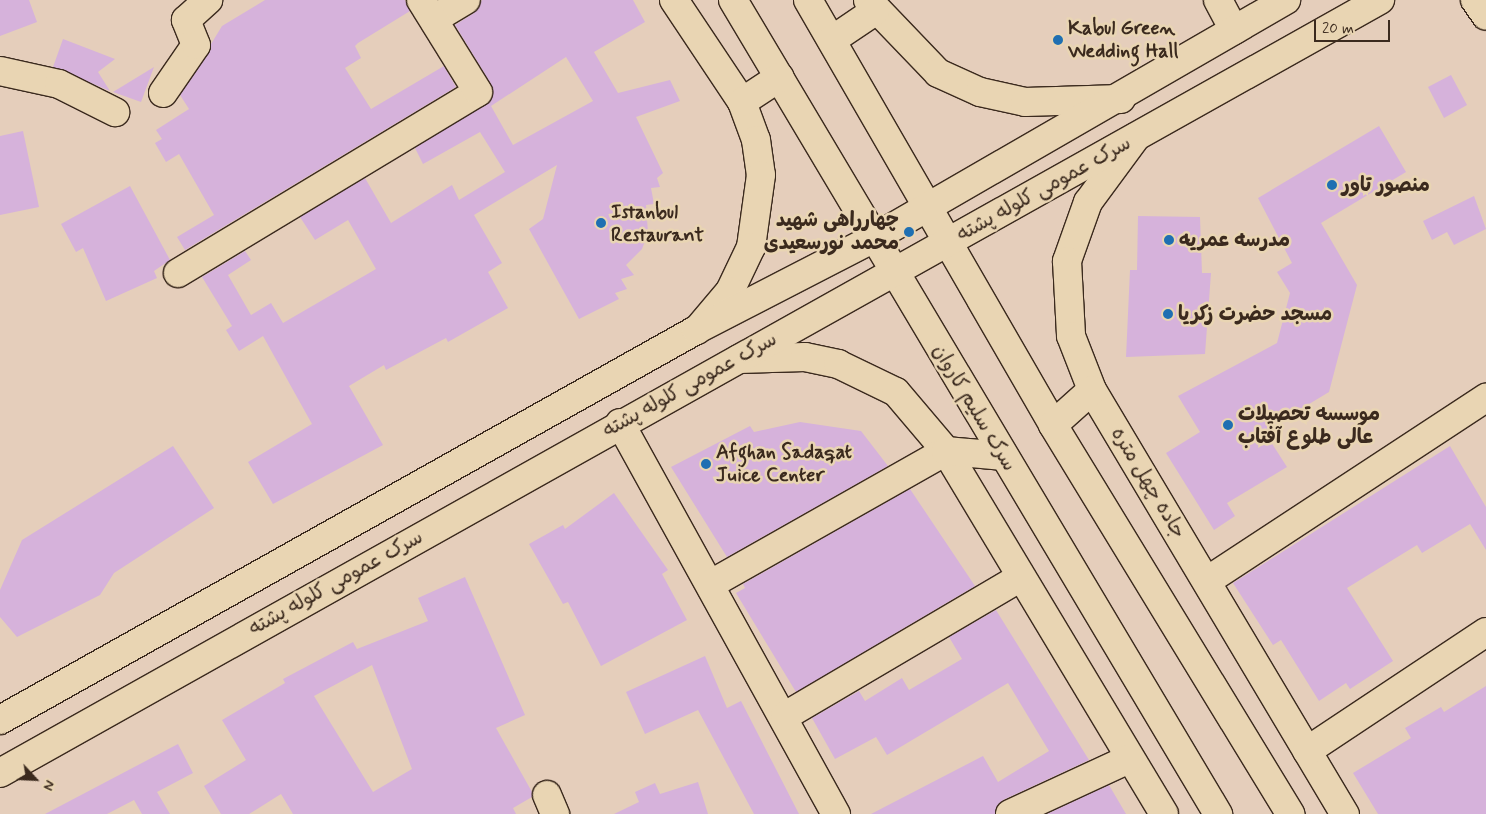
<!DOCTYPE html>
<meta charset="utf-8">
<style>
body{margin:0}
#map{position:relative;width:1486px;height:814px;overflow:hidden;background:#e5cebb;font-family:Mynerve,"Playpen Sans Arabic",sans-serif}
div>[style]{position:absolute}
[style*='--x']{left:calc(var(--x)*1px);top:calc(var(--y)*1px);width:calc(var(--w)*1px);rotate:calc(var(--a)*1deg)}
.building>*{inset:0;background:#d6b2db}
.roads{filter:drop-shadow(1px 0 #3b2a1e) drop-shadow(-1px 0 #3b2a1e) drop-shadow(0 1px #3b2a1e) drop-shadow(0 -1px #3b2a1e)}
.minor>*{height:28px;margin:-14px;padding:0 14px;transform-origin:14px;border-radius:14px;background:#e9d5b3}
.major>*{height:28px;margin:-14px;padding:0 14px;transform-origin:14px;border-radius:14px;background:#e9d5b3}
.dots>*{width:14px;height:14px;translate:-50% -50%;box-sizing:border-box;border:2px solid #e9d5b3;border-radius:50%}
span{translate:-50% -50%;white-space:nowrap;text-align:center;line-height:1.15;-webkit-text-stroke:5px #e9d5b3;paint-order:stroke}
.poi-label{font-size:20px;color:#3b2a1e;font-weight:700}
.left{translate:0 -50%;text-align:left}
.right{translate:-100% -50%;text-align:right}
.street-label{font-size:20px;color:#3b2a1e}
.north{position:absolute;left:10px;top:754px;width:50px;height:50px;-webkit-text-stroke:4px #e9d5b3;paint-order:stroke;rotate:115deg;font-size:14px;font-weight:700;line-height:20px;text-align:center;color:#3b2a1e}
.north::after{content:'';display:block;margin:auto;width:18px;height:22px;background:#3b2a1e;clip-path:polygon(50% 0,100% 100%,50% 72%,0 100%)}
.scale{position:absolute;left:1314px;top:20px;width:76px;height:22px;box-sizing:border-box;border:2px solid #3b2a1e;border-top:0;padding-left:6px;font-size:15px;line-height:18px;white-space:nowrap;color:#3b2a1e;-webkit-text-stroke:4px #e9d5b3;paint-order:stroke}
</style>
<div id="map">
<div class="building">
<i style="clip-path:polygon(0 0,29px 0,37px 22px,0 36px)"></i>
<i style="clip-path:polygon(265px 0,405px 0,410px 11px,358px 43px,355px 46px,361px 58px,345px 68px,371px 109px,444px 66px,456px 87px,185px 250px,177px 237px,214px 215px,179px 154px,166px 162px,155px 143px,162px 139px,156px 130px,189px 109px,180px 95px,222px 26px)"></i>
<i style="clip-path:polygon(evenodd,482px 0,633px 0,645px 22px,594px 52px,618px 93px,670px 80px,680px 101px,636px 117px,663px 173px,657px 178px,660px 187px,651px 188px,654px 204px,646px 205px,648px 233px,642px 249px,626px 265px,634px 275px,621px 279px,627px 289px,615px 293px,619px 299px,579px 319px,529px 229px,543px 219px,557px 165px,474px 215px,502px 263px,488px 272px,508px 308px,448px 342px,446px 338px,386px 370px,384px 365px,349px 386px,383px 445px,273px 504px,248px 462px,312px 424px,263px 336px,239px 351px,226px 330px,232px 326px,202px 277px,245px 251px,251px 260px,228px 275px,251px 315px,271px 303px,283px 323px,376px 269px,348px 220px,315px 240px,300px 217px,365px 178px,391px 223px,452px 185px,459px 200px,505px 172px,480px 132px,423px 164px,415px 148px,492px 99px,491px 84px,455px 25px,474px 13px,482px 0,566px 57px,593px 101px,513px 145px,491px 106px,566px 57px)"></i>
<i style="clip-path:polygon(63px 39px,115px 59px,98px 72px,110px 91px,53px 67px)"></i>
<i style="clip-path:polygon(154px 67px,141px 102px,113px 92px)"></i>
<i style="clip-path:polygon(1451px 75px,1467px 105px,1444px 118px,1428px 87px)"></i>
<i style="clip-path:polygon(1379px 126px,1406px 172px,1321px 223px,1357px 285px,1329px 392px,1264px 431px,1287px 467px,1227px 503px,1235px 516px,1214px 530px,1166px 453px,1200px 432px,1178px 396px,1277px 343px,1290px 293px,1277px 272px,1292px 263px,1258px 198px)"></i>
<i style="clip-path:polygon(23px 131px,39px 207px,0 215px,0 136px)"></i>
<i style="clip-path:polygon(130px 186px,170px 260px,154px 271px,157px 278px,106px 301px,83px 248px,76px 252px,61px 224px)"></i>
<i style="clip-path:polygon(1474px 196px,1486px 229px,1454px 245px,1447px 232px,1432px 240px,1423px 221px)"></i>
<i style="clip-path:polygon(1138px 216px,1200px 217px,1202px 273px,1211px 273px,1205px 354px,1126px 357px,1130px 270px,1137px 270px)"></i>
<i style="clip-path:polygon(800px 422px,861px 431px,888px 466px,727px 557px,671px 467px,750px 426px,754px 432px)"></i>
<i style="clip-path:polygon(173px 446px,214px 508px,114px 573px,100px 595px,17px 637px,0 617px,0 590px,22px 540px)"></i>
<i style="clip-path:polygon(1450px 446px,1486px 507px,1486px 550px,1470px 524px,1422px 553px,1417px 545px,1347px 588px,1393px 661px,1350px 689px,1346px 683px,1319px 701px,1281px 640px,1273px 645px,1233px 583px)"></i>
<i style="clip-path:polygon(910px 489px,975px 586px,796px 692px,736px 593px,745px 588px,743px 584px)"></i>
<i style="clip-path:polygon(614px 493px,668px 570px,662px 574px,687px 620px,601px 666px,568px 602px,563px 604px,529px 544px,563px 525px,565px 529px)"></i>
<i style="clip-path:polygon(evenodd,465px 577px,525px 715px,496px 728px,532px 792px,532px 797px,513px 808px,516px 814px,293px 814px,281px 794px,249px 814px,221px 814px,204px 786px,246px 760px,222px 720px,285px 683px,283px 679px,353px 642px,357px 649px,428px 621px,418px 598px,465px 577px,372px 665px,412px 769px,373px 792px,314px 696px,372px 665px)"></i>
<i style="clip-path:polygon(996px 610px,1089px 760px,1003px 800px,995px 814px,871px 814px,983px 756px,998px 782px,1049px 751px,1008px 683px,887px 755px,876px 737px,835px 759px,812px 718px,859px 691px,865px 701px,902px 678px,909px 690px,962px 659px,949px 637px)"></i>
<i style="clip-path:polygon(705px 656px,727px 708px,741px 701px,799px 814px,754px 814px,698px 710px,645px 734px,626px 692px)"></i>
<i style="clip-path:polygon(1486px 686px,1486px 814px,1378px 814px,1353px 773px,1411px 738px,1405px 728px,1441px 707px,1444px 712px)"></i>
<i style="clip-path:polygon(178px 744px,193px 773px,157px 792px,170px 814px,142px 814px,134px 800px,107px 814px,45px 814px)"></i>
<i style="clip-path:polygon(698px 782px,708px 814px,614px 814px,639px 802px,635px 792px,655px 783px,660px 794px)"></i>
<i style="clip-path:polygon(1109px 785px,1126px 814px,1047px 814px)"></i>
</div>
<div class="roads">
<div class="minor">
<i style="--x:674;--y:0;--w:123;--a:56.3"></i>
<i style="--x:742;--y:102;--w:40;--a:69.8"></i>
<i style="--x:756;--y:140;--w:35;--a:82"></i>
<i style="--x:761;--y:175;--w:73;--a:97.9"></i>
<i style="--x:751;--y:247;--w:49;--a:115.5"></i>
<i style="--x:730;--y:291;--w:51;--a:130.2"></i>
<i style="--x:868;--y:0;--w:101;--a:46.2"></i>
<i style="--x:938;--y:73;--w:46;--a:24.3"></i>
<i style="--x:980;--y:92;--w:46;--a:12.5"></i>
<i style="--x:1025;--y:102;--w:96;--a:-1.8"></i>
<i style="--x:1218;--y:0;--w:34;--a:62"></i>
<i style="--x:1475;--y:0;--w:19;--a:55"></i>
<i style="--x:434;--y:19;--w:37;--a:-31"></i>
<i style="--x:0;--y:71;--w:60;--a:12.4"></i>
<i style="--x:59;--y:84;--w:63;--a:26.6"></i>
<i style="--x:163;--y:93;--w:58;--a:-55.5"></i>
<i style="--x:196;--y:45;--w:27;--a:-112"></i>
<i style="--x:186;--y:20;--w:30;--a:-42"></i>
<i style="--x:1136;--y:137;--w:81;--a:126.4"></i>
<i style="--x:1088;--y:202;--w:63;--a:109.6"></i>
<i style="--x:1067;--y:261;--w:75;--a:86.9"></i>
<i style="--x:1071;--y:336;--w:58;--a:68.7"></i>
<i style="--x:1092;--y:390;--w:494;--a:59.2"></i>
<i style="--x:178;--y:273;--w:350;--a:-31.1"></i>
<i style="--x:478;--y:92;--w:108;--a:-121.8"></i>
<i style="--x:739;--y:359;--w:66;--a:-1.7"></i>
<i style="--x:805;--y:357;--w:34;--a:12"></i>
<i style="--x:838;--y:364;--w:64;--a:25.8"></i>
<i style="--x:896;--y:392;--w:77;--a:49.7"></i>
<i style="--x:946;--y:451;--w:423;--a:59"></i>
<i style="--x:620;--y:423;--w:447;--a:61.1"></i>
<i style="--x:1207;--y:581;--w:334;--a:-33.3"></i>
<i style="--x:711;--y:584;--w:270;--a:-29.5"></i>
<i style="--x:785;--y:716;--w:272;--a:-30.5"></i>
<i style="--x:1307;--y:751;--w:215;--a:-33.6"></i>
<i style="--x:547;--y:795;--w:21;--a:67"></i>
<i style="--x:1010;--y:814;--w:131;--a:-24.8"></i>
</div>
<div class="major">
<i style="--x:733;--y:0;--w:948;--a:59.21"></i>
<i style="--x:808;--y:0;--w:491;--a:60"></i>
<i style="--x:1053;--y:425;--w:456;--a:58.6"></i>
<i style="--x:832;--y:40;--w:52;--a:-34"></i>
<i style="--x:742;--y:102;--w:45;--a:-33.3"></i>
<i style="--x:1053;--y:425;--w:52;--a:-41.9"></i>
<i style="--x:946;--y:451;--w:58;--a:4.9"></i>
<i style="--x:0;--y:720;--w:798;--a:-29.26"></i>
<i style="--x:696;--y:330;--w:200;--a:-27.3"></i>
<i style="--x:874;--y:238;--w:476;--a:-30"></i>
<i style="--x:0;--y:773;--w:1582;--a:-29.26"></i>
</div>
</div>
<div class="dots">
<i style="left:1058px;top:40px;background:#1f6fb2"></i>
<i style="left:1332px;top:185px;background:#1f6fb2"></i>
<i style="left:601px;top:223px;background:#1f6fb2"></i>
<i style="left:909px;top:232px;background:#1f6fb2"></i>
<i style="left:1169px;top:240px;background:#1f6fb2"></i>
<i style="left:1168px;top:314px;background:#1f6fb2"></i>
<i style="left:1228px;top:425px;background:#1f6fb2"></i>
<i style="left:706px;top:464px;background:#1f6fb2"></i>
</div>
<div class="poi-label">
<span class="left" style="left:1068px;top:40px">Kabul Green<br>Wedding Hall</span>
<span class="left" style="left:1342px;top:185px">منصور تاور</span>
<span class="left" style="left:611px;top:224px">Istanbul<br>Restaurant</span>
<span class="right" style="left:899px;top:232px">چهارراهی شهید<br>محمد نورسعیدی</span>
<span class="left" style="left:1179px;top:240px">مدرسه عمریه</span>
<span class="left" style="left:1178px;top:314px">مسجد حضرت زکریا</span>
<span class="left" style="left:1238px;top:426px">موسسه تحصیلات<br>عالی طلوع آفتاب</span>
<span class="left" style="left:716px;top:464px">Afghan Sadaqat<br>Juice Center</span>
</div>
<div class="street-label">
<span style="left:1044px;top:189px;rotate:-29deg">سرک عمومی کلوله پشته</span>
<span style="left:690px;top:385px;rotate:-29deg">سرک عمومی کلوله پشته</span>
<span style="left:974px;top:408px;rotate:59deg">سرک سلیم کاروان</span>
<span style="left:1148px;top:483px;rotate:59deg">جاده چهل متره</span>
<span style="left:336px;top:583px;rotate:-29deg">سرک عمومی کلوله پشته</span>
</div>
<div class="north">N</div>
<div class="scale">20 m</div>
</div>
